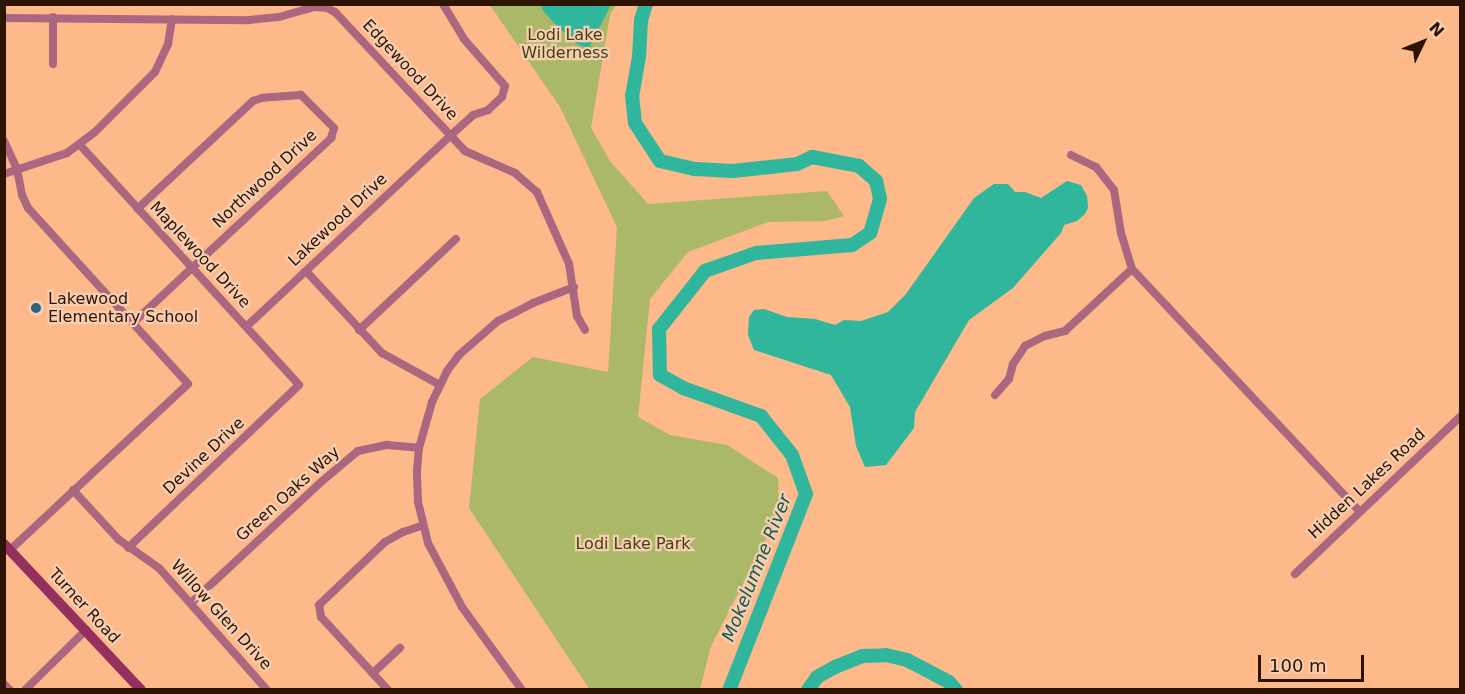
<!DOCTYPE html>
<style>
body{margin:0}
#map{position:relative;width:1465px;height:694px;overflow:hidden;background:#fdb989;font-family:"DejaVu Sans",sans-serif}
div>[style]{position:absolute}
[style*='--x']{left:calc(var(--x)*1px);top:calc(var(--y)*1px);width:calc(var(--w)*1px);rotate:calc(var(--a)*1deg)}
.green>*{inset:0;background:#abb867}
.water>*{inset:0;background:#30b69c}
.river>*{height:14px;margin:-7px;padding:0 7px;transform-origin:7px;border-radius:7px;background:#30b69c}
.street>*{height:8px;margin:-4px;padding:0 4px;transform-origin:4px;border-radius:4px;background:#ab6680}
.secondary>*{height:10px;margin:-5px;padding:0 5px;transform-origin:5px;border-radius:5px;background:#94305d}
.dots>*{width:16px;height:16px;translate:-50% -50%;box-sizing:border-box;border:3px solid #f7ceb1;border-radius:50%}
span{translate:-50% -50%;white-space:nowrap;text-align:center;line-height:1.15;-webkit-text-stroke:4.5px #f7ceb1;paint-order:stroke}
.park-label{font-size:16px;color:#3c4210}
.street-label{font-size:16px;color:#2d1402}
.poi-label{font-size:16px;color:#2d1402}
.left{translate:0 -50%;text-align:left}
.water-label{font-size:18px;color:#155b4d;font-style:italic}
.frame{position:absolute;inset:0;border:6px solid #2d1402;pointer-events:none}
.north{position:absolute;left:1393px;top:12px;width:60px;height:60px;-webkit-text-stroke:4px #f7ceb1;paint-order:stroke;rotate:47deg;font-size:16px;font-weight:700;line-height:24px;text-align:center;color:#2d1402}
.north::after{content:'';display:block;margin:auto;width:21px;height:27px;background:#2d1402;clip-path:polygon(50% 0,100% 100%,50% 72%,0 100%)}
.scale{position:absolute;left:1258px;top:655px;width:106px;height:27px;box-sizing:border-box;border:3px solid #2d1402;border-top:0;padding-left:8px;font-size:18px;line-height:21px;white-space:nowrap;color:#2d1402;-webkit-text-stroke:4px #f7ceb1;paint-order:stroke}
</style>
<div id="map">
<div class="green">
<i style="clip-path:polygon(490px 5px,616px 5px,610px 15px,591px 128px,610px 161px,648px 204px,827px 191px,844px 216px,825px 221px,768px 222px,688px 252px,650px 299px,638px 417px,670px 435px,727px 445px,778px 478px,779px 514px,711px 646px,700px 689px,590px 690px,469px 508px,480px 399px,533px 357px,608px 372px,617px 227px,560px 107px)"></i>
</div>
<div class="water">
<i style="clip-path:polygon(542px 5px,542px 4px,611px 5px,589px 48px,578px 45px,553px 22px,542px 9px)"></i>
<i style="clip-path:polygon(1067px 181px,1081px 185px,1087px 196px,1088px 208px,1085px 214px,1077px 221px,1064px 225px,1061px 233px,1013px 288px,969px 320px,915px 412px,914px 428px,886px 465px,865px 467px,856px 446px,850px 407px,831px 375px,754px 350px,748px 335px,749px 317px,754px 310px,764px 309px,787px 317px,815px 319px,835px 325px,844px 320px,861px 321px,888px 312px,906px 294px,974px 198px,994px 184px,1008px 184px,1015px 192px,1025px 192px,1041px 198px)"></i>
</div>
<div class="river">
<i style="--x:646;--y:4;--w:17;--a:107"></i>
<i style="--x:641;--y:20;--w:37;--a:93"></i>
<i style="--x:639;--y:57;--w:39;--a:100"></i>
<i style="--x:632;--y:95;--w:28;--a:84"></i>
<i style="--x:635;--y:123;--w:45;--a:56.7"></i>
<i style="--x:660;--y:161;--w:37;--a:13"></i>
<i style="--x:696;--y:169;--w:37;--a:3"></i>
<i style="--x:733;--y:171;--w:64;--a:-6.2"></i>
<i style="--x:797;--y:164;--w:17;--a:-25"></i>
<i style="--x:812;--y:157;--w:48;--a:10.8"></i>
<i style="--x:859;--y:166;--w:23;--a:41"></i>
<i style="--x:876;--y:181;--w:18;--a:77"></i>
<i style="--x:880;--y:199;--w:35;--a:106"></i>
<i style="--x:870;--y:233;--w:22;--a:146"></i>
<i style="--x:852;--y:245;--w:96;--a:175.2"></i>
<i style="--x:756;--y:253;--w:54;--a:160.6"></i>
<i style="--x:705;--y:271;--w:74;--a:128.4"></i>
<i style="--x:659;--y:329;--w:46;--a:88.8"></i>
<i style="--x:660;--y:375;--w:26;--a:29"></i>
<i style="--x:683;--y:388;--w:83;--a:19.7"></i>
<i style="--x:761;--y:416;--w:50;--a:51.5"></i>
<i style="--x:792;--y:455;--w:41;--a:70.3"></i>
<i style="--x:806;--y:494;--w:211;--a:111.4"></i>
<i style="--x:808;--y:690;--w:16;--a:-55"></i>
<i style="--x:817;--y:677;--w:21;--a:-29"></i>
<i style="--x:835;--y:667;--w:29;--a:-22"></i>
<i style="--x:862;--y:656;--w:24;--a:-2"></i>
<i style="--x:886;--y:655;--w:22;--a:13"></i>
<i style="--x:907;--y:660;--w:47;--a:27.6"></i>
<i style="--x:949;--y:682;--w:11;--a:49"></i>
</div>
<div class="street">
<i style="--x:53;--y:17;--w:47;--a:90"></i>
<i style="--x:4;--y:18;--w:245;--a:0.5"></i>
<i style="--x:249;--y:20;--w:30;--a:-6"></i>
<i style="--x:279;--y:17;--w:37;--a:-16"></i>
<i style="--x:315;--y:7;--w:12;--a:5"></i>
<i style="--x:327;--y:8;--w:9;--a:27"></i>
<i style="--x:335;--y:12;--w:190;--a:46.9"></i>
<i style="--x:465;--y:151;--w:55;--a:23.7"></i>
<i style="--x:515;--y:173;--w:29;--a:41"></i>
<i style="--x:537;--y:192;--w:79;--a:66"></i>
<i style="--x:569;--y:264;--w:53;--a:81.3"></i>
<i style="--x:577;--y:316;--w:16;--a:60"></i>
<i style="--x:4;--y:141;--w:31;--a:65"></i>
<i style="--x:17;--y:169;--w:26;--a:79"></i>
<i style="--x:22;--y:195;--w:14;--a:65"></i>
<i style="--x:28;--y:208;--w:238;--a:47.7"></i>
<i style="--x:188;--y:384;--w:243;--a:137"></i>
<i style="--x:80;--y:145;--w:325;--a:47.6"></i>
<i style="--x:299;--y:385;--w:236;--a:136.4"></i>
<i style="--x:1071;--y:155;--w:28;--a:26"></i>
<i style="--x:1096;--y:167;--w:29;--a:52"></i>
<i style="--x:1114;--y:190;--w:44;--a:80.8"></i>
<i style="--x:1121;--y:233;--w:38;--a:73"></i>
<i style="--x:1132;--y:269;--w:333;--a:46.8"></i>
<i style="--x:4;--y:174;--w:66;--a:-18.4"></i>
<i style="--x:67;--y:153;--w:35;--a:-37"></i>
<i style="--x:95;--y:132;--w:85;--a:-45"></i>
<i style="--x:155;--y:72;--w:31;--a:-65"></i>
<i style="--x:168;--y:44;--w:25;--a:-81"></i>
<i style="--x:306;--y:271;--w:112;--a:47.2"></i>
<i style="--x:382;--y:353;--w:66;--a:28.9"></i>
<i style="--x:134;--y:322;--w:270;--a:-43"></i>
<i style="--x:331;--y:138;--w:10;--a:-73"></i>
<i style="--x:334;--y:128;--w:47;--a:-135"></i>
<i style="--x:301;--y:95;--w:39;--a:176"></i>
<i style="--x:262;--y:98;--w:9;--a:162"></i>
<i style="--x:253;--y:101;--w:158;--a:137"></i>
<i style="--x:247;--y:326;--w:278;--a:-43.1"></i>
<i style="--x:450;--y:136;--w:31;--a:-42"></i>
<i style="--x:473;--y:115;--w:16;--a:-18"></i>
<i style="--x:488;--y:110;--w:19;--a:-43"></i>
<i style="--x:502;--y:97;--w:11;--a:-75"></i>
<i style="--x:505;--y:86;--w:62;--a:-131.1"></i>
<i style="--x:464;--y:39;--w:41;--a:-121"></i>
<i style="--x:359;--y:330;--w:133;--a:-43.2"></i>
<i style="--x:995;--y:395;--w:21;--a:-49"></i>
<i style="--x:1009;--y:379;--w:16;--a:-75"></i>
<i style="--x:1013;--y:364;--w:22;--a:-56"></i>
<i style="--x:1025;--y:346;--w:22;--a:-27"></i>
<i style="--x:1045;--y:336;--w:21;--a:-14"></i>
<i style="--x:1065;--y:331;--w:91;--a:-42.8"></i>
<i style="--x:73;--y:490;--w:67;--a:47.4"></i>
<i style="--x:118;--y:539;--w:50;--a:35.3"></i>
<i style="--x:159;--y:568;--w:163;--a:48.5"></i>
<i style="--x:1295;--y:574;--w:228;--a:-43.6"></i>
<i style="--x:192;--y:602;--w:176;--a:-42.9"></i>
<i style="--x:321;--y:482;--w:48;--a:-40"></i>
<i style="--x:358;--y:451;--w:30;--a:-12"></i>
<i style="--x:387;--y:445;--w:32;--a:5"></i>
<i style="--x:373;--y:673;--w:37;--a:-43"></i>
<i style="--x:4;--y:684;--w:8;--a:45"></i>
<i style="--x:25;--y:690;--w:86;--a:-44.5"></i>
<i style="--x:388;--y:690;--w:99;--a:-132.5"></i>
<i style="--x:321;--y:617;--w:12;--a:-99"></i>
<i style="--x:319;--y:605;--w:91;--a:-43.7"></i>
<i style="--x:385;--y:542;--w:21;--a:-29"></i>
<i style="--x:403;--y:532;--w:20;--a:-18"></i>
<i style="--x:522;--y:690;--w:102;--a:-125.9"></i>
<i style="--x:462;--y:607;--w:72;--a:-118"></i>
<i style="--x:428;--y:543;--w:42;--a:-103.7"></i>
<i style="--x:418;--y:502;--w:32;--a:-92"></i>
<i style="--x:417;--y:470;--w:22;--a:-85"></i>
<i style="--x:419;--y:448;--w:48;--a:-74.2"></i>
<i style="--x:432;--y:402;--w:34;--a:-64"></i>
<i style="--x:447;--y:371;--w:20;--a:-53"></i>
<i style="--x:459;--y:355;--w:52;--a:-41.1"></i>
<i style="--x:498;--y:321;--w:39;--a:-27"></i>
<i style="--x:533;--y:303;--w:44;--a:-21.3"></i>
</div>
<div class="secondary">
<i style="--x:4;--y:544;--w:200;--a:46.8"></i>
</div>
<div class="dots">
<i style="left:36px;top:308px;background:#306280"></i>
</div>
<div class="park-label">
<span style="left:565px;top:44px">Lodi Lake<br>Wilderness</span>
<span style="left:633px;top:544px">Lodi Lake Park</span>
</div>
<div class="street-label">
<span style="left:410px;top:70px;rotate:47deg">Edgewood Drive</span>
<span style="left:265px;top:179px;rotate:-43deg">Northwood Drive</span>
<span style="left:338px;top:220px;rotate:-43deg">Lakewood Drive</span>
<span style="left:200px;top:255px;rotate:47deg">Maplewood Drive</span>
<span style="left:204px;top:456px;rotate:-43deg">Devine Drive</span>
<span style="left:1367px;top:484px;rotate:-43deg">Hidden Lakes Road</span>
<span style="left:288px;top:494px;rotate:-42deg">Green Oaks Way</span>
<span style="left:84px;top:606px;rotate:47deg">Turner Road</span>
<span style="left:221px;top:615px;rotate:48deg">Willow Glen Drive</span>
</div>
<div class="poi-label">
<span class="left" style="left:48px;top:308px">Lakewood<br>Elementary School</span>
</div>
<div class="water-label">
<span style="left:757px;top:568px;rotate:-68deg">Mokelumne River</span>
</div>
<div class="frame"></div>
<div class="north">N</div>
<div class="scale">100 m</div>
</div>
